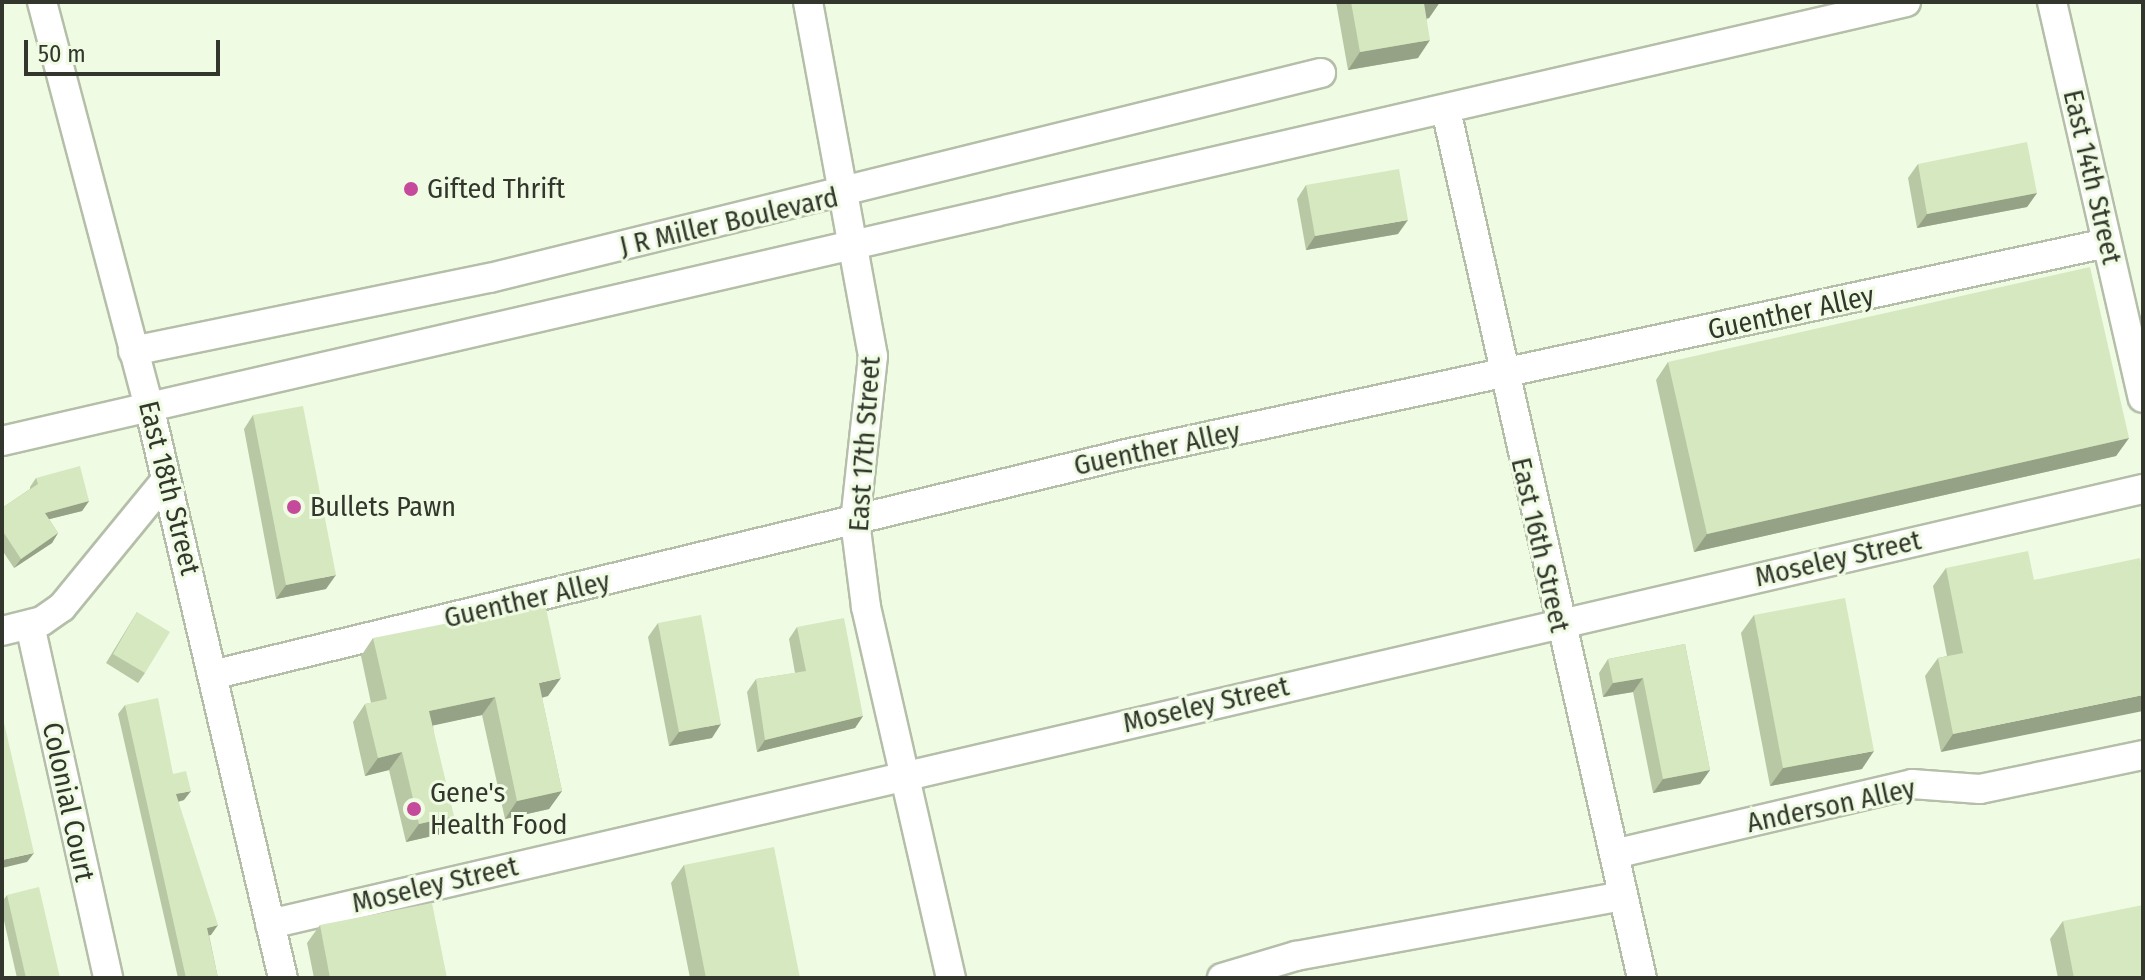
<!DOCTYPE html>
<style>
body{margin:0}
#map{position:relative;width:2145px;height:980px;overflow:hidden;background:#f0fbe3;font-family:"Fira Sans Condensed",sans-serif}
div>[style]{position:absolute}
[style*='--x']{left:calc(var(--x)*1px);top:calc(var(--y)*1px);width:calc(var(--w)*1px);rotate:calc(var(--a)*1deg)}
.roads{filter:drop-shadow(2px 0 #b4bea8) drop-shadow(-2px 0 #b4bea8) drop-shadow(0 2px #b4bea8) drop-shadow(0 -2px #b4bea8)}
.minor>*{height:28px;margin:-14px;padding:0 14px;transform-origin:14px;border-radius:14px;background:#fff}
.wall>*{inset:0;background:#b8c8a4}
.shaded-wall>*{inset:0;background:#96a286}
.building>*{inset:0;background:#d6e8bf}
.dots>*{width:22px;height:22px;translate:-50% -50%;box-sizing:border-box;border:4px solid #f0fbe3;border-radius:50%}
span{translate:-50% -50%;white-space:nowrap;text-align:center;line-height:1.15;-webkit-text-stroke:6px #f0fbe3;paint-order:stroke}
.street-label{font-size:28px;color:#32362d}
.poi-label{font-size:28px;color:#32362d}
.left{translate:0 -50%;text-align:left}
.frame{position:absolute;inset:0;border:4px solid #32362d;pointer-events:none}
.scale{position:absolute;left:24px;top:40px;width:196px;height:36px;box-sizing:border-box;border:4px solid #32362d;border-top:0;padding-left:10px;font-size:24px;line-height:28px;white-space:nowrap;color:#32362d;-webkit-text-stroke:6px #f0fbe3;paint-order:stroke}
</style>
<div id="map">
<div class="roads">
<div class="minor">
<i style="--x:42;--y:2;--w:418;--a:75.2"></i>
<i style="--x:149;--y:406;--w:587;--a:76.82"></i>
<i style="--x:808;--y:2;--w:360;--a:79.6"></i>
<i style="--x:873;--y:356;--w:166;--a:96.2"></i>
<i style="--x:855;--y:521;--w:87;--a:82.7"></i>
<i style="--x:866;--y:607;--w:381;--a:77.1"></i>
<i style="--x:2052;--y:2;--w:406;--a:77.1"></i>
<i style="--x:1446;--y:110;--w:890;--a:77.28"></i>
<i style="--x:133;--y:351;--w:364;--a:-11.6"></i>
<i style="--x:490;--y:278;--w:856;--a:-13.86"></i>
<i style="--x:2;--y:441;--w:1954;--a:-12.98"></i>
<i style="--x:30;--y:625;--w:362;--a:77.5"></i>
<i style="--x:2;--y:631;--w:41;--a:-14"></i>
<i style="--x:42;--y:621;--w:24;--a:-35"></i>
<i style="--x:62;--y:607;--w:164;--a:-50.7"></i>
<i style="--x:212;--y:675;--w:940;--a:-13.59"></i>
<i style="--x:1126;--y:454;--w:1003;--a:-12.14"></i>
<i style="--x:1614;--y:854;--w:306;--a:-13.2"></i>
<i style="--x:1912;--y:784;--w:68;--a:4.2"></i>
<i style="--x:1980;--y:789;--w:167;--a:-11.8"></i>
<i style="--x:270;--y:924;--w:1923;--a:-13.08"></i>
<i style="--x:1222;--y:978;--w:77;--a:-16.6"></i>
<i style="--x:1296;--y:956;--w:332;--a:-10.4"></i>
</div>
</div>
<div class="wall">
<i style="clip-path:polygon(1336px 2px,1440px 2px,1429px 18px,1427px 19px,1418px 58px,1348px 70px)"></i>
<i style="clip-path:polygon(1918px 164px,2037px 193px,2027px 207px,1917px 228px,1908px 178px)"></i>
<i style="clip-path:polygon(1306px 185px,1398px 234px,1306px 250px,1297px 199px)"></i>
<i style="clip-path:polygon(1668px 362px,2129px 438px,2116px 456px,1694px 552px,1656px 380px)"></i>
<i style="clip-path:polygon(253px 415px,326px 589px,276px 599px,244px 429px)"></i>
<i style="clip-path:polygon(36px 478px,89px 501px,82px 511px,49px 519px,58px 533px,52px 543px,14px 568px,2px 550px,2px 508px,30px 489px,30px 487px)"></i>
<i style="clip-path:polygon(1946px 568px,2034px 580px,2143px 572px,1941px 752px,1925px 676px,1938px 658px,1947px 656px,1933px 586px)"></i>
<i style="clip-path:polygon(137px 612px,145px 673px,138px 683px,106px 663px)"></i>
<i style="clip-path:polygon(1754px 615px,1862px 769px,1770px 786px,1741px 633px)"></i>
<i style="clip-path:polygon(658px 623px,712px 738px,669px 746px,648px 637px)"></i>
<i style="clip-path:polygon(797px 627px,863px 716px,855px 728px,757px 752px,747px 692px,756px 679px,795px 673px,789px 639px)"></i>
<i style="clip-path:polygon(373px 638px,548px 696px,542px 698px,562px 791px,549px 809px,505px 819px,482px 715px,433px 725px,441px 834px,406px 842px,389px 770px,365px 776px,353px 722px,365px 704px,371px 703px,361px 656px)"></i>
<i style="clip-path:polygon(1685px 644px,1710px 770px,1700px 784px,1653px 793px,1633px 692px,1603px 697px,1599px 673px,1608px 659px)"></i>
<i style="clip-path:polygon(125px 705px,173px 774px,184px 800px,178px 802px,211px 935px,209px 935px,218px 978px,178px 978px,118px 714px)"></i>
<i style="clip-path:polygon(684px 865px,800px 978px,690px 978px,671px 883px)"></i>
<i style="clip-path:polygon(7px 895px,60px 978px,17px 978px,2px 912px,2px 902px)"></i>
<i style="clip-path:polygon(2063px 921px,2143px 978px,2058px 978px,2050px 939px)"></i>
<i style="clip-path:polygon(320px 925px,447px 978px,314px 978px,307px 943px)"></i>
</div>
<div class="shaded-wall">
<i style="clip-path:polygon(1432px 2px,1440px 2px,1429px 18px,1412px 21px,1424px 3px)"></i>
<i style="clip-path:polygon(1430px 40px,1418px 58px,1348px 70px,1360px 52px)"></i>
<i style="clip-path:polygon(2037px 193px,2027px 207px,1917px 228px,1927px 214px)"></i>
<i style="clip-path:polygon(1408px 220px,1398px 234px,1306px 250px,1315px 236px)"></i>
<i style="clip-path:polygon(2129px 438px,2116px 456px,1694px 552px,1707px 534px)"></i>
<i style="clip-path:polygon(89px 501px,82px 511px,38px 522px,45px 513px)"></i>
<i style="clip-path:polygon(58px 533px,52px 543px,14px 568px,21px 559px)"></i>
<i style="clip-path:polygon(336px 575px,326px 589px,276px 599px,286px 585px)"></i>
<i style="clip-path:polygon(561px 678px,548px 696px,526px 701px,539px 683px)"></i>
<i style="clip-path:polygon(1643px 678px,1633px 692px,1603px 697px,1613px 683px)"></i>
<i style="clip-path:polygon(2143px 695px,2143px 711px,1941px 752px,1953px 734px)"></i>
<i style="clip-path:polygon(495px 697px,482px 715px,417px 729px,429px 711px)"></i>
<i style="clip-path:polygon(863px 716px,855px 728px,757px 752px,765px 740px)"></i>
<i style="clip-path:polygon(721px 724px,712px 738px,669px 746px,679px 732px)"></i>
<i style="clip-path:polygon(1874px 751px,1862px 769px,1770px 786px,1783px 768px)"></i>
<i style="clip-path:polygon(402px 752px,389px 770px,365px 776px,378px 758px)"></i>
<i style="clip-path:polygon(1710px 770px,1700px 784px,1653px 793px,1663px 779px)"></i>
<i style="clip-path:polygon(191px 791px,184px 800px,169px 804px,176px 794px)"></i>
<i style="clip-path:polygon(562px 791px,549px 809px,505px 819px,517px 801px)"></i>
<i style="clip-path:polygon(454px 816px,441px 834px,406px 842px,419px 824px)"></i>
<i style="clip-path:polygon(34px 853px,27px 862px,2px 868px,2px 860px)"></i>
<i style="clip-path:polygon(218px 925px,211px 935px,201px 937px,207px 928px)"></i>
</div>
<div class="building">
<i style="clip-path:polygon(1351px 2px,1432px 2px,1424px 3px,1430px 40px,1360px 52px)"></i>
<i style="clip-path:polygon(2027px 142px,2037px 193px,1927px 214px,1918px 164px)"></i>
<i style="clip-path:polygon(1399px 169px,1408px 220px,1315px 236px,1306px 185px)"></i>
<i style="clip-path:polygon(2090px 267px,2129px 438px,1707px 534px,1668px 362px)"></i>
<i style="clip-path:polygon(303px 406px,336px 575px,286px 585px,253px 415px)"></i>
<i style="clip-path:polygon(80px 466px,89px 501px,45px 513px,58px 533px,21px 559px,2px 530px,2px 508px,38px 484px,36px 478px)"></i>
<i style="clip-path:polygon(2028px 551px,2034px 580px,2140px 558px,2143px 572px,2143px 695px,1953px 734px,1938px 658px,1963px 653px,1946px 568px)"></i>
<i style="clip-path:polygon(1845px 598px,1874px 751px,1783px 768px,1754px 615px)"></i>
<i style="clip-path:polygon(545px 604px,561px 678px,539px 683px,562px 791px,517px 801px,495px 697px,429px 711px,454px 816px,419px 824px,402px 752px,378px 758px,365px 704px,387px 699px,373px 638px)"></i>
<i style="clip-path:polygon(137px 612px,170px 632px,145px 673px,113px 654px)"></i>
<i style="clip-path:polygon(701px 615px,721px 724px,679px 732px,658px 623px)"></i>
<i style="clip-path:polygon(844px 618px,863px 716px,765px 740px,756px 679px,806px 671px,797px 627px)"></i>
<i style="clip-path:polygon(1685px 644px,1710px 770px,1663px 779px,1643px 678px,1613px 683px,1608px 659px)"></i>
<i style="clip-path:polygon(158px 698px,173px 774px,186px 771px,191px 791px,176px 794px,218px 925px,207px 928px,218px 978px,186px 978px,125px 705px)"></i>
<i style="clip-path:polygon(2px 714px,34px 853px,2px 860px)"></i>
<i style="clip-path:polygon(774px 847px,800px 978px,706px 978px,684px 865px)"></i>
<i style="clip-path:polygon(39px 887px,60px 978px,26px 978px,7px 895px)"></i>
<i style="clip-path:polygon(432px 903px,447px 978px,330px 978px,320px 925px)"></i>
<i style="clip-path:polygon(2143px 905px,2143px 978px,2074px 978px,2063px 921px)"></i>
</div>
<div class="dots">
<i style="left:411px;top:189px;background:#c54a9b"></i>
<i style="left:294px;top:507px;background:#c54a9b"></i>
<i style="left:414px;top:809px;background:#c54a9b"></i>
</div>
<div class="street-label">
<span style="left:2092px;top:177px;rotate:77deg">East 14th Street</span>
<span style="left:729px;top:222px;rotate:-13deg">J R Miller Boulevard</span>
<span style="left:1791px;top:313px;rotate:-12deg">Guenther Alley</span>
<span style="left:865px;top:444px;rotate:-86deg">East 17th Street</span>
<span style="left:1157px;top:449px;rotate:-12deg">Guenther Alley</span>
<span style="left:169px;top:488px;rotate:76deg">East 18th Street</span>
<span style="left:1540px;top:545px;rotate:77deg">East 16th Street</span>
<span style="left:1838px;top:559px;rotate:-13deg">Moseley Street</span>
<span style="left:527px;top:600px;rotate:-13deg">Guenther Alley</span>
<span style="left:1206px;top:705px;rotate:-13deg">Moseley Street</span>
<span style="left:68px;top:802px;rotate:78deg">Colonial Court</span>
<span style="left:1831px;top:806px;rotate:-12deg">Anderson Alley</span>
<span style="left:435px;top:885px;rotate:-13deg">Moseley Street</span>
</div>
<div class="poi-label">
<span class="left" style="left:427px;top:189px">Gifted Thrift</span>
<span class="left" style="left:310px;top:507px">Bullets Pawn</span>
<span class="left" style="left:430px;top:809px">Gene's<br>Health Food</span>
</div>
<div class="frame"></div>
<div class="scale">50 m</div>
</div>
